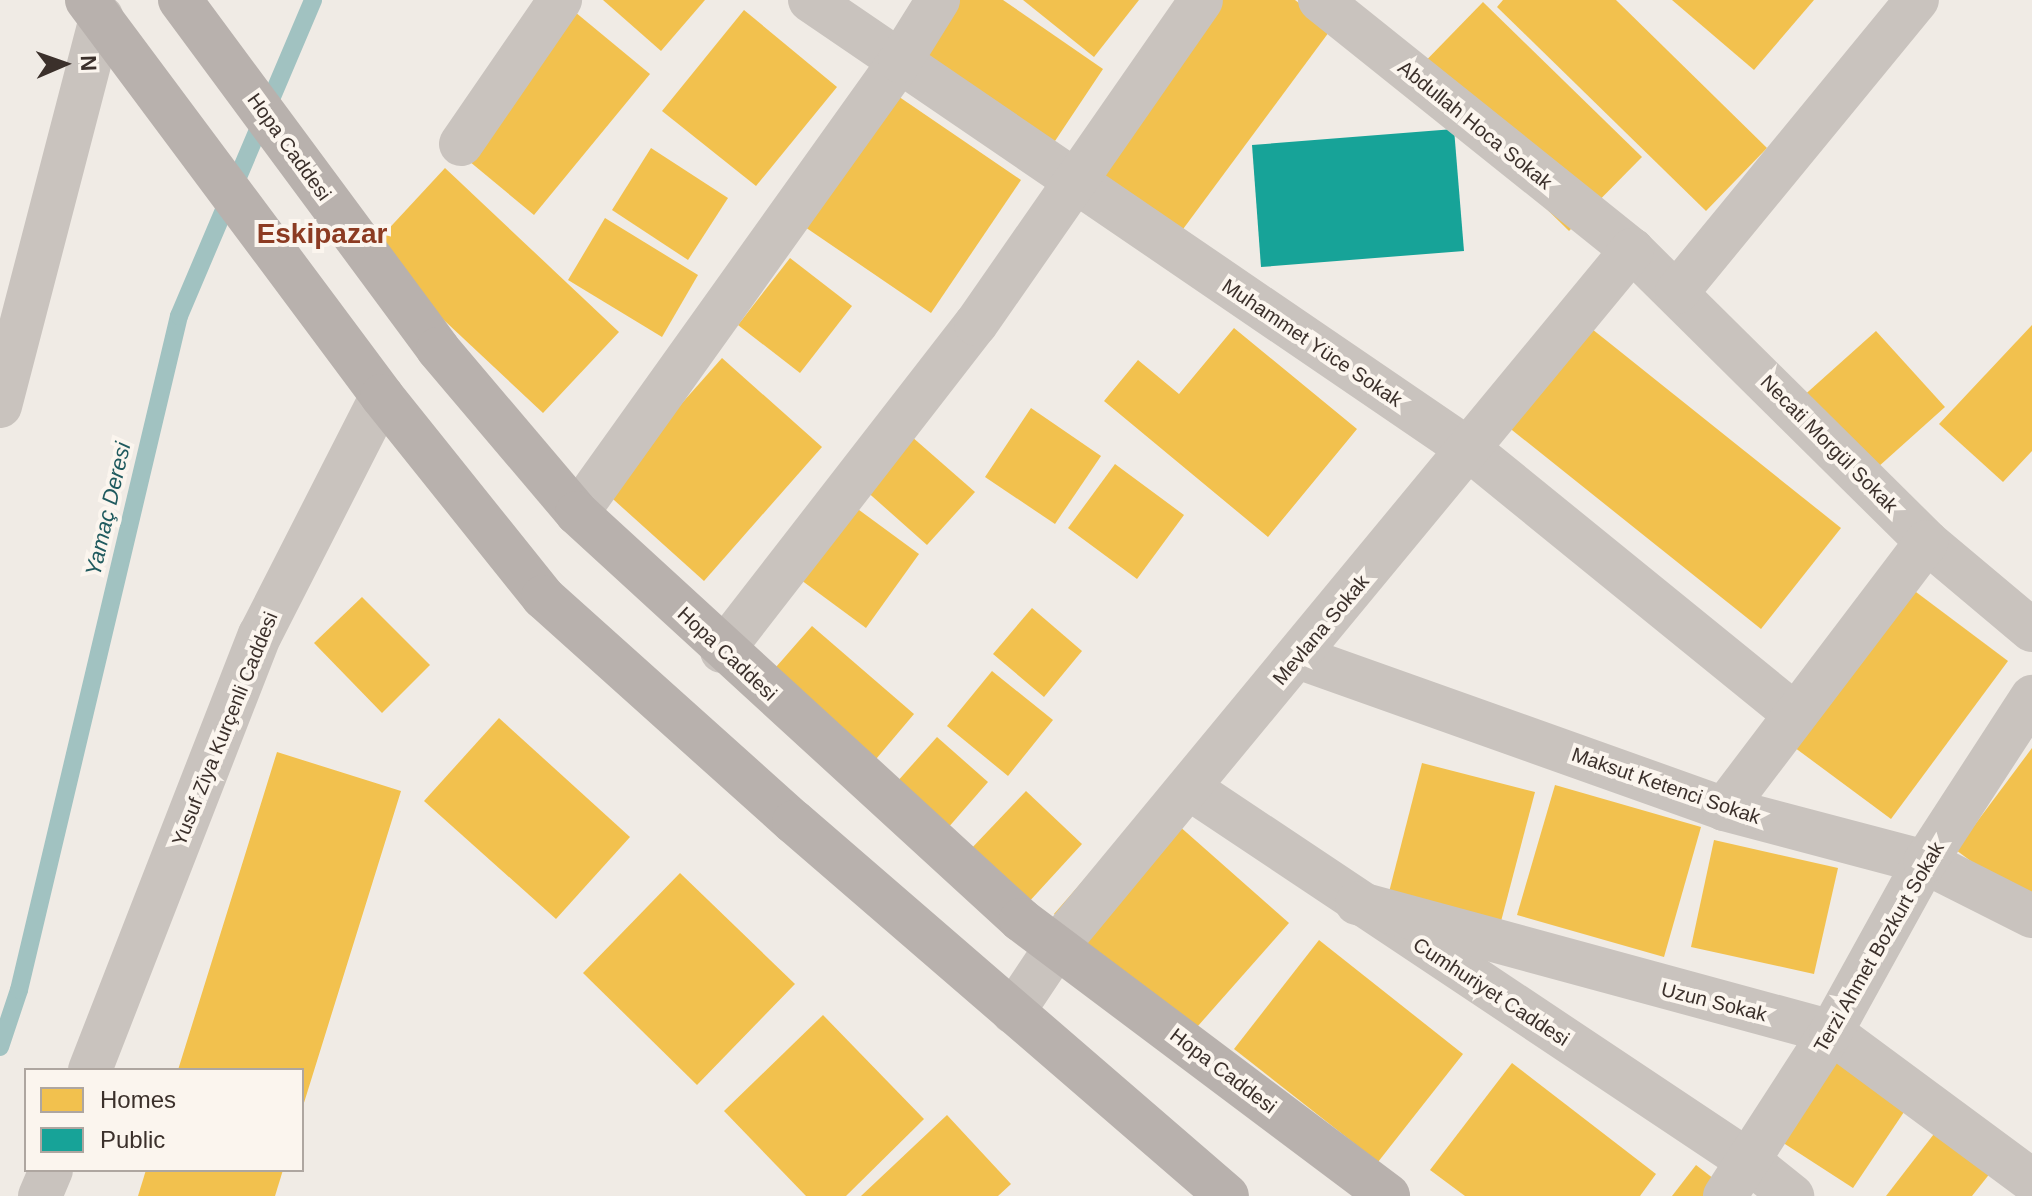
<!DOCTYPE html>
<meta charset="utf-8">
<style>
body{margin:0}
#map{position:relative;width:2032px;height:1196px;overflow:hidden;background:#f0ebe5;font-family:Arial,sans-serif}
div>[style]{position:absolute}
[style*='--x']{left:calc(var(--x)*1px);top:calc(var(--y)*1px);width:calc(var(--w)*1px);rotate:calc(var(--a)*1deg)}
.homes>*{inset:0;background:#f2c14e}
.public>*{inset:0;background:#17a398}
.stream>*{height:18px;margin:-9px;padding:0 9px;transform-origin:9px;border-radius:9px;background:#a1c2c1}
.minor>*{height:44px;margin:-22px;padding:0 22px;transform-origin:22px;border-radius:22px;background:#c9c3be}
.major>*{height:44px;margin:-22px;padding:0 22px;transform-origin:22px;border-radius:22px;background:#b8b1ad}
span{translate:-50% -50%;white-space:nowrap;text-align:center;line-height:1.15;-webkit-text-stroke:8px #fbf5ee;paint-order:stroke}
.street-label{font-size:20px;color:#3b302b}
.water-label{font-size:22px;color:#1f5a5e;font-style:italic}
.district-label{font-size:28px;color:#8c3b22;font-weight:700}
.legend{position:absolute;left:24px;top:1068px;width:280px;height:104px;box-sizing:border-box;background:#fbf5ee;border:2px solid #aea6a0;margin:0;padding:10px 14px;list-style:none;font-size:24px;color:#3b302b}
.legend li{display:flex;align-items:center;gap:16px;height:40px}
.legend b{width:40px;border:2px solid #aea6a0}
.north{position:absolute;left:24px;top:24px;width:80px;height:80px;-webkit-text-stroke:6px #fbf5ee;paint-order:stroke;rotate:88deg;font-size:22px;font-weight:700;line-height:32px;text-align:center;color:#3b302b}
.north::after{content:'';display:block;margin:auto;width:28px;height:36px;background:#3b302b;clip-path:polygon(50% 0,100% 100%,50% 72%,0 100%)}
</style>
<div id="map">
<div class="homes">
<i style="clip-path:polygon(603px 0,705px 0,661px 51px)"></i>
<i style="clip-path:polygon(949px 0,1003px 0,1103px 69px,1045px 156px,908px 62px)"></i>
<i style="clip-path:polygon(1023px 0,1139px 0,1094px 57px)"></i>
<i style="clip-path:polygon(1197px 0,1295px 0,1332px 28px,1172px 244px,1071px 169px)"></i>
<i style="clip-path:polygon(1503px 0,1616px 0,1767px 148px,1706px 211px,1497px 7px)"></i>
<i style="clip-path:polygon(1672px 0,1814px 0,1754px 70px)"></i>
<i style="clip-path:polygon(1483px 2px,1642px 157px,1569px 231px,1411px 76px)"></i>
<i style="clip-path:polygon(569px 7px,650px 74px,534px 215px,452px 147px)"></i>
<i style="clip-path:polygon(744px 10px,837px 87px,756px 186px,662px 111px)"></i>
<i style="clip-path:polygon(892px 92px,1021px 180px,931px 313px,802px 225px)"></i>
<i style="clip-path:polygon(651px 148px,728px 198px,688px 260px,612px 210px)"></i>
<i style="clip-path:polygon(445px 168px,619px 332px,543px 413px,369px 250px)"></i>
<i style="clip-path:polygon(605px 218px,698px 275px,662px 337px,568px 280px)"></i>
<i style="clip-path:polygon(790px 258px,852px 306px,800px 373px,738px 325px)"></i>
<i style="clip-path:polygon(1567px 309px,1841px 528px,1761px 629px,1487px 410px)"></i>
<i style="clip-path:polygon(2032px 325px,2032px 451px,2003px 482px,1939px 424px)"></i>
<i style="clip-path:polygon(1234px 328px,1357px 429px,1268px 537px,1104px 401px,1138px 360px,1179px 394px)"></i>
<i style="clip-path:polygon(1876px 331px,1945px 407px,1868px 476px,1800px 399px)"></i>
<i style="clip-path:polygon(722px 358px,822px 447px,704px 581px,604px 491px)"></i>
<i style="clip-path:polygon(1031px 408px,1101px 456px,1055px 524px,985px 477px)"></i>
<i style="clip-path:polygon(911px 436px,975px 492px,927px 545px,864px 489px)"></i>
<i style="clip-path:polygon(1115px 464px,1184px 515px,1137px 579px,1068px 528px)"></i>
<i style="clip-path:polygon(855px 507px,919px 554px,866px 628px,801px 580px)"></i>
<i style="clip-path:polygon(1896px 577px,2008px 661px,1891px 819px,1779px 736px)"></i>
<i style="clip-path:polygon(362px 597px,430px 665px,382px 713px,314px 643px)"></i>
<i style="clip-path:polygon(1032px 608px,1082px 651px,1044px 697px,993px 654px)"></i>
<i style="clip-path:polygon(812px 626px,914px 714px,871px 765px,769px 675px)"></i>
<i style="clip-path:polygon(992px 671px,1053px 720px,1008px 776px,947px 726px)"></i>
<i style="clip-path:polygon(499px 718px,630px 837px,556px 919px,424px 801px)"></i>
<i style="clip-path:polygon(937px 737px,988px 782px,947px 829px,896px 783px)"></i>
<i style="clip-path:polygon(2032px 748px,2032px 907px,1956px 850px)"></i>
<i style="clip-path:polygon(277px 752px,401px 791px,303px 1106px,302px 1070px,178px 1070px)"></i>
<i style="clip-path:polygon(1422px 763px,1535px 792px,1499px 929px,1387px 900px)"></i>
<i style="clip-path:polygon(1555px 785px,1701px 827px,1664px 957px,1517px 915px)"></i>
<i style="clip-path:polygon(1026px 791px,1082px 844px,1027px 904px,969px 851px)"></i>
<i style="clip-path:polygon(1152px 802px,1289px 923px,1190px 1035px,1054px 914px)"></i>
<i style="clip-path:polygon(1714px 840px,1838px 868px,1814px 974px,1691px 947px)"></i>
<i style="clip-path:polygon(680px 873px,795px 984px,697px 1085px,583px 973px)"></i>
<i style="clip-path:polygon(1319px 940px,1463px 1054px,1378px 1162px,1234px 1049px)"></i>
<i style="clip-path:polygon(823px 1015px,924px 1119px,846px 1196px,806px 1196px,724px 1111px)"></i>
<i style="clip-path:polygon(1828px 1053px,1908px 1106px,1853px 1188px,1774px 1137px)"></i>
<i style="clip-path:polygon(1512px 1063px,1656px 1174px,1640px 1196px,1465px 1196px,1430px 1170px)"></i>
<i style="clip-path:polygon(947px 1115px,1011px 1184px,998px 1196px,861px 1196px)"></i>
<i style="clip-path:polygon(1937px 1130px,1991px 1172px,1972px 1196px,1886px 1196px)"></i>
<i style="clip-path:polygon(1696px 1165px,1736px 1196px,1672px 1196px)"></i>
<i style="clip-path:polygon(146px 1170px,283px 1170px,275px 1196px,138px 1196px)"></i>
</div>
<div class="public">
<i style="clip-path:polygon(1454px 129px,1464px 251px,1261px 267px,1252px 145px)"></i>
</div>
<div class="stream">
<i style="--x:0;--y:1047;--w:60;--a:-71.6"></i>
<i style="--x:19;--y:990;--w:693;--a:-76.65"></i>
<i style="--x:179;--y:316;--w:343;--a:-67"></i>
</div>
<div class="minor">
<i style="--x:810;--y:0;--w:800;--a:34.31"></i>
<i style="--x:1471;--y:451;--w:417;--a:39.1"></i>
<i style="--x:1320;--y:0;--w:400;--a:38.7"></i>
<i style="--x:1632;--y:250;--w:415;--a:44.7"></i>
<i style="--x:1927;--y:542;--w:137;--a:40"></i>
<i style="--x:461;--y:144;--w:175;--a:-55.5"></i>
<i style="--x:1677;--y:292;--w:378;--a:-50.6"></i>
<i style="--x:0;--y:406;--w:402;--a:-75.4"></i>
<i style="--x:577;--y:513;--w:556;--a:-54.45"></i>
<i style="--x:900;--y:61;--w:72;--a:-58.1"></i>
<i style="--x:722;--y:651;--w:414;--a:-52.2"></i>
<i style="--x:976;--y:324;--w:394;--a:-55.2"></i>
<i style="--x:1298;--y:657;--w:452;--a:19.6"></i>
<i style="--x:1724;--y:809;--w:208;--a:14.8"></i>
<i style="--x:1925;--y:862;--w:120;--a:26.8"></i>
<i style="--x:1189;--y:788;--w:676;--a:33.71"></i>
<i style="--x:1751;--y:1163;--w:53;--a:38.8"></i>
<i style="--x:1724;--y:809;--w:335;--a:-52.8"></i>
<i style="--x:1357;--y:903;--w:491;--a:15.2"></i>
<i style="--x:1831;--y:1032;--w:250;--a:36.5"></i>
<i style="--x:1013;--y:1012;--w:79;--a:-56.3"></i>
<i style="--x:1057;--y:946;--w:903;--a:-50.44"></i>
<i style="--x:90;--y:1070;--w:467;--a:-68.7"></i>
<i style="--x:260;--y:635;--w:268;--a:-63"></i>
<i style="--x:40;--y:1196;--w:28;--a:-67"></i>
<i style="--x:1725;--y:1196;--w:195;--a:-57.1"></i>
<i style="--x:1831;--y:1032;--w:194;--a:-61.1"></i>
<i style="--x:1925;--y:862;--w:197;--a:-57"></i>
</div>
<div class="major">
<i style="--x:87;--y:0;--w:494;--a:53.3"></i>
<i style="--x:382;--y:396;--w:258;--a:51.3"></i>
<i style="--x:543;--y:597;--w:337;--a:41.9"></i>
<i style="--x:794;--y:822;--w:572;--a:40.82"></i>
<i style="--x:180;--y:0;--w:434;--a:53.5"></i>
<i style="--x:438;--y:349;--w:215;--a:49.7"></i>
<i style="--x:577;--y:513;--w:602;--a:42.51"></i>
<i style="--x:1021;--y:920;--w:459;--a:36.9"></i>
</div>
<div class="street-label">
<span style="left:1475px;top:125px;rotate:39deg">Abdullah Hoca Sokak</span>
<span style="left:289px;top:147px;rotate:54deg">Hopa Caddesi</span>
<span style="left:1312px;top:343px;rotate:34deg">Muhammet Yüce Sokak</span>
<span style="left:1829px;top:444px;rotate:45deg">Necati Morgül Sokak</span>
<span style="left:1321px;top:630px;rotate:-50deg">Mevlana Sokak</span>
<span style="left:727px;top:654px;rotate:43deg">Hopa Caddesi</span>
<span style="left:225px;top:729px;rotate:-68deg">Yusuf Ziya Kurçenli Caddesi</span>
<span style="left:1666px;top:786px;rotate:19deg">Maksut Ketenci Sokak</span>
<span style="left:1879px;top:947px;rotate:-60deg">Terzi Ahmet Bozkurt Sokak</span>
<span style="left:1491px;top:992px;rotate:33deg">Cumhuriyet Caddesi</span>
<span style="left:1714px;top:1002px;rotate:14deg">Uzun Sokak</span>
<span style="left:1223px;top:1071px;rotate:37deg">Hopa Caddesi</span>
</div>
<div class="water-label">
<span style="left:108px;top:509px;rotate:-77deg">Yamaç Deresi</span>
</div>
<div class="district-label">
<span style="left:322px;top:234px">Eskipazar</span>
</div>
<ul class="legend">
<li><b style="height:22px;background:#f2c14e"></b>Homes</li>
<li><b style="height:22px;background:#17a398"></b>Public</li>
</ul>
<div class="north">N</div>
</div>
